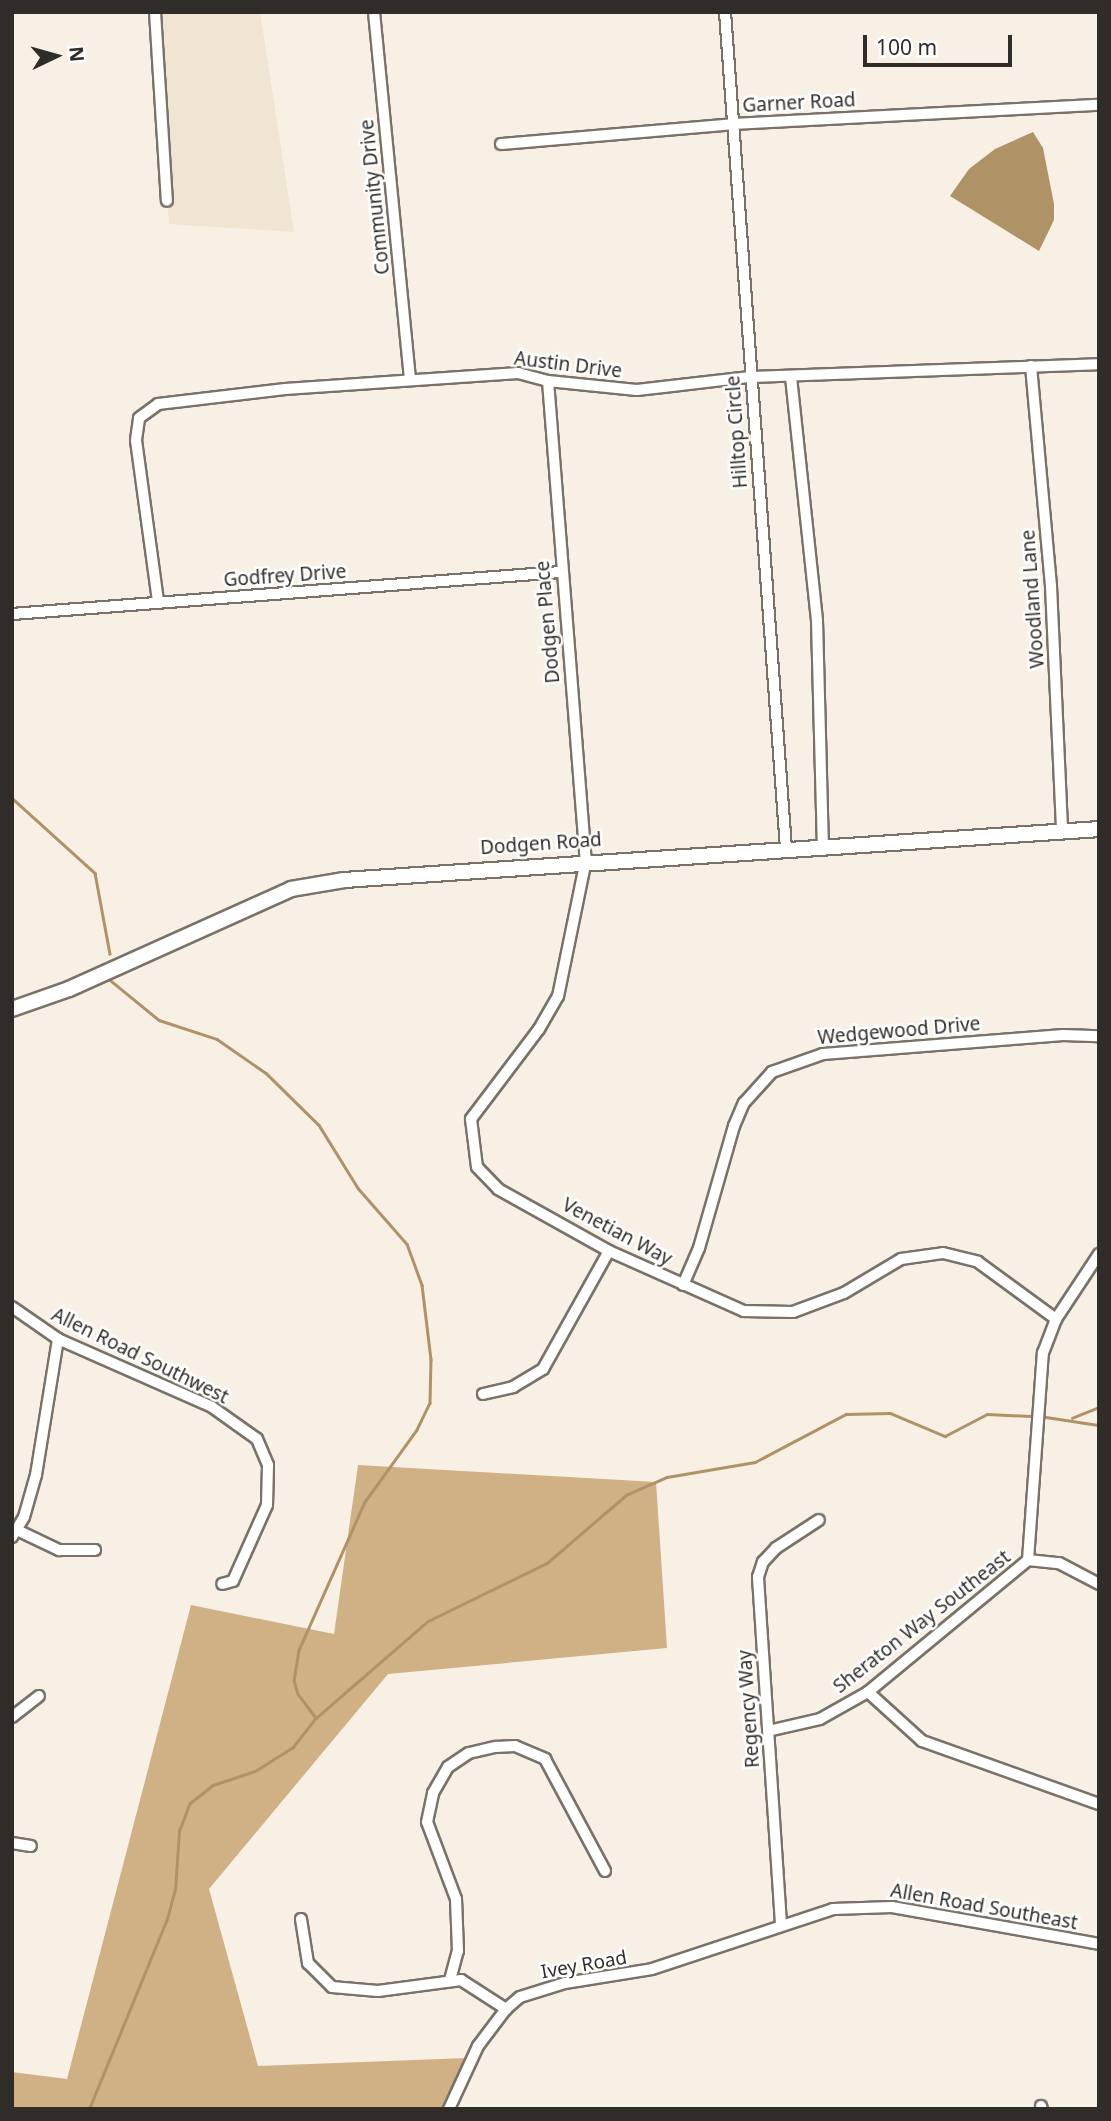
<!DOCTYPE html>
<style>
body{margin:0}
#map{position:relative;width:1111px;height:2121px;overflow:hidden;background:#f8f0e5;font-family:"Noto Sans",sans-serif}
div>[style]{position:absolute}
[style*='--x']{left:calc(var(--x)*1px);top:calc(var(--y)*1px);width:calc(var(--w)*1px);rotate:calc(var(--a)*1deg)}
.built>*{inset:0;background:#f0e4d3}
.forest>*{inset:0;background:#d0b185}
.water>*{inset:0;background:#b09267}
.stream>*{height:2.5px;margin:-1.25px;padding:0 1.25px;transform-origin:1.25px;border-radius:1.25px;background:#b09267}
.roads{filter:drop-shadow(2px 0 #797269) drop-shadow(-2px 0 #797269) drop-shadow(0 2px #797269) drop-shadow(0 -2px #797269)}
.minor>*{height:10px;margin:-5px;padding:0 5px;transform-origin:5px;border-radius:5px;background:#fff}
.tertiary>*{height:14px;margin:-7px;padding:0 7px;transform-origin:7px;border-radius:7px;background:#fff}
span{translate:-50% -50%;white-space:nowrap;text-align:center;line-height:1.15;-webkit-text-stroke:5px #fff;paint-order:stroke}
.street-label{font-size:19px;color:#302d29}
.frame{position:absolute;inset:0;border:14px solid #302d29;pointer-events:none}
.north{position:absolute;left:21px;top:21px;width:70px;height:70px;-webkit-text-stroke:5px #fff;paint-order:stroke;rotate:85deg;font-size:19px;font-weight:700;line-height:28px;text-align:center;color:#302d29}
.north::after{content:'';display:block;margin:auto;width:24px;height:32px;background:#302d29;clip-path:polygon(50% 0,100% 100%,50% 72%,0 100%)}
.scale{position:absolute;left:863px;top:35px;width:149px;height:32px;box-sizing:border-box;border:4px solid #302d29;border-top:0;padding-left:9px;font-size:21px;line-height:24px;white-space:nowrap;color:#302d29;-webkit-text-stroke:5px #fff;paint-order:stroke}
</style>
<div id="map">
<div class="built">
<i style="clip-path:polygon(153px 12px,260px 12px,294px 232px,169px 224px)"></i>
</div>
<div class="forest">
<i style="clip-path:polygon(358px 1465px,656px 1482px,667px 1648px,388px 1674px,209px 1889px,258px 2066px,466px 2058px,442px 2109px,12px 2109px,12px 2072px,67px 2079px,191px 1605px,334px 1634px)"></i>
</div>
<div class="water">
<i style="clip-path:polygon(1033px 132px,1043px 148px,1054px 204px,1054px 220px,1039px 251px,950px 196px,969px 169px,995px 149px)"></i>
</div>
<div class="stream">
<i style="--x:12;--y:798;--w:112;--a:42.1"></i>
<i style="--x:95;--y:873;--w:82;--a:79.5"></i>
<i style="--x:110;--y:980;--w:63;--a:39.2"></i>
<i style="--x:159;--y:1020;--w:61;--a:18.1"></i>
<i style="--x:217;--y:1039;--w:60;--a:34.8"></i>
<i style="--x:266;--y:1073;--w:74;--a:44.5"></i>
<i style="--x:319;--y:1125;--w:74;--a:58.2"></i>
<i style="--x:358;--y:1188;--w:74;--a:48.8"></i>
<i style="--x:407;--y:1244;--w:44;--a:69.9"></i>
<i style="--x:422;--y:1285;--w:75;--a:83.1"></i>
<i style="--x:431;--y:1359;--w:44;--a:91.3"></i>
<i style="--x:430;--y:1403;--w:30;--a:116"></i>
<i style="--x:417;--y:1430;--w:89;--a:125.8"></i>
<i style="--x:365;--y:1502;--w:162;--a:114"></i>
<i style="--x:299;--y:1650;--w:30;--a:99"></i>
<i style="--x:294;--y:1680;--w:15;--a:74"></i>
<i style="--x:298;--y:1694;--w:30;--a:53"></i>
<i style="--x:1046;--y:1417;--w:54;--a:8.6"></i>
<i style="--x:1072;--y:1418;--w:29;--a:-22"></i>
<i style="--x:89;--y:2109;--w:205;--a:-67.7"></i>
<i style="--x:167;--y:1919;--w:30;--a:-75"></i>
<i style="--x:175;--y:1890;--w:59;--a:-86.1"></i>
<i style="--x:179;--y:1831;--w:30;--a:-69"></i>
<i style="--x:190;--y:1803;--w:29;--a:-38"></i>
<i style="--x:213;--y:1785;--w:44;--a:-18.4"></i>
<i style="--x:255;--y:1771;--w:45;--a:-32.3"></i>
<i style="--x:293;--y:1747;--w:37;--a:-52"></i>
<i style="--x:316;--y:1718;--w:148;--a:-40.9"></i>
<i style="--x:428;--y:1621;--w:132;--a:-26"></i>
<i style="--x:547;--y:1563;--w:104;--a:-40.7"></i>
<i style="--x:626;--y:1495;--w:45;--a:-23.7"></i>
<i style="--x:667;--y:1477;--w:89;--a:-9.7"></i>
<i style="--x:755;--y:1462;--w:103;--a:-27.8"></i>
<i style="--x:846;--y:1414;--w:44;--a:-1.3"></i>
<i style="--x:890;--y:1413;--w:60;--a:22.7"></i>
<i style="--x:945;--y:1436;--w:47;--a:-27.6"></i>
<i style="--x:987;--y:1414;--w:43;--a:2.7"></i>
</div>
<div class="roads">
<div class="minor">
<i style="--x:155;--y:12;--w:189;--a:86.4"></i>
<i style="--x:374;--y:12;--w:369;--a:84.4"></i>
<i style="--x:725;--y:12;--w:839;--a:85.83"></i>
<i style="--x:501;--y:144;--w:233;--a:-4.9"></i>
<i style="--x:733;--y:124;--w:366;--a:-3"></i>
<i style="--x:1031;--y:366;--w:221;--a:84.8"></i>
<i style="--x:1051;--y:586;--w:245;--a:87.4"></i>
<i style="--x:791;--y:377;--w:245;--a:83.9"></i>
<i style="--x:817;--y:621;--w:224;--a:88.5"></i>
<i style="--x:548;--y:381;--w:481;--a:85.5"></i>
<i style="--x:586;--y:860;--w:139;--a:101.6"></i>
<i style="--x:558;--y:996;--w:38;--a:120"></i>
<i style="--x:539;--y:1029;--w:113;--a:127.1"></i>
<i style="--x:471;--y:1119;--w:48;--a:82.9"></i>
<i style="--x:477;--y:1167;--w:30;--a:46"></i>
<i style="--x:498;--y:1189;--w:127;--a:29.2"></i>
<i style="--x:609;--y:1251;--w:148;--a:24"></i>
<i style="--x:744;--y:1311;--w:49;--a:1.2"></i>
<i style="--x:793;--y:1312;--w:54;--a:-20.4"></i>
<i style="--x:844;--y:1293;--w:66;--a:-30.8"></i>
<i style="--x:901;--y:1259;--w:42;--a:-8.1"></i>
<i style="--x:943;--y:1253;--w:36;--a:14"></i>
<i style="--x:978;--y:1262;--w:97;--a:36.2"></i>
<i style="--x:158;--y:601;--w:162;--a:-97.8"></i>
<i style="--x:136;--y:440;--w:22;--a:-82"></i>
<i style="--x:139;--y:418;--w:24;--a:-36"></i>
<i style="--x:158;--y:404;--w:128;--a:-6.7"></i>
<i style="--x:285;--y:389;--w:234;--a:-3.9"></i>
<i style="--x:518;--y:373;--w:31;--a:15"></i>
<i style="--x:548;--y:381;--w:89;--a:5.8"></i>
<i style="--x:637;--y:390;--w:114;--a:-6.6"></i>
<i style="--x:750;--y:377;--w:349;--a:-2.1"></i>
<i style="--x:12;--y:614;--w:550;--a:-4.38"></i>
<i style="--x:683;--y:1285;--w:40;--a:-66.6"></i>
<i style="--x:699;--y:1248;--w:127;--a:-74"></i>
<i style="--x:734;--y:1126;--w:25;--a:-67"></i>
<i style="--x:744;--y:1103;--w:42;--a:-47.9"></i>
<i style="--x:772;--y:1072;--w:54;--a:-19.4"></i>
<i style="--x:823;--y:1054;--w:241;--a:-4.5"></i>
<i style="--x:1063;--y:1035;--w:36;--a:2"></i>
<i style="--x:12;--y:1307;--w:56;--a:34.8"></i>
<i style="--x:58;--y:1339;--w:168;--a:23.8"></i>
<i style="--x:212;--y:1407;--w:55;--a:35.4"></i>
<i style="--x:257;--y:1439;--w:28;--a:67"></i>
<i style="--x:268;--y:1465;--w:40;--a:91.4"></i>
<i style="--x:267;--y:1505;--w:83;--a:114.1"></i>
<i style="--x:233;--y:1581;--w:11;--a:165"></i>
<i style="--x:483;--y:1394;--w:31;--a:-13"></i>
<i style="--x:513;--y:1387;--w:35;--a:-31"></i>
<i style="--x:543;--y:1369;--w:135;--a:-60.8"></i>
<i style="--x:17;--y:1530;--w:47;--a:25.5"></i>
<i style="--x:59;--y:1550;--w:36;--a:0"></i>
<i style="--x:12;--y:1537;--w:23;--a:-59"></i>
<i style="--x:24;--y:1517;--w:44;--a:-74.1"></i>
<i style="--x:36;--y:1475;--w:138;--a:-80.8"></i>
<i style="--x:1028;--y:1560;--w:31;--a:6"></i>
<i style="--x:1059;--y:1563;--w:45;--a:27.7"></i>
<i style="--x:868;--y:1692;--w:73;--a:42.2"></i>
<i style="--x:922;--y:1741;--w:188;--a:19.6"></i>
<i style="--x:12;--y:1717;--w:34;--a:-38"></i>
<i style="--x:768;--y:1731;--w:53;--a:-13"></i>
<i style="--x:820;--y:1719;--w:55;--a:-29.4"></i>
<i style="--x:868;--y:1692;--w:207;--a:-39.5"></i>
<i style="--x:1028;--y:1560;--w:208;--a:-85.9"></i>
<i style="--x:1043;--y:1353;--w:36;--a:-69"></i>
<i style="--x:1056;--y:1319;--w:78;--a:-56.5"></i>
<i style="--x:12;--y:1843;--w:19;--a:9"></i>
<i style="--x:301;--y:1919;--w:45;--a:81"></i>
<i style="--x:308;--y:1963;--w:34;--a:45"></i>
<i style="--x:332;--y:1987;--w:46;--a:5"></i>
<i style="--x:378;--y:1991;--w:84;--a:-7.5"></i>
<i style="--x:461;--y:1980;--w:54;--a:32.8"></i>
<i style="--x:781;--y:1924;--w:348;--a:-93.8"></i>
<i style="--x:758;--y:1577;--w:16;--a:-72"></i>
<i style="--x:763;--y:1562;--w:19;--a:-47"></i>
<i style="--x:776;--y:1548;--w:51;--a:-33.1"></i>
<i style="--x:450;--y:1980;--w:30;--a:-75"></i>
<i style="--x:458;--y:1951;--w:52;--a:-92.2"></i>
<i style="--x:456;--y:1899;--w:82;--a:-110.6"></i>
<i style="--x:427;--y:1822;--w:30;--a:-78"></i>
<i style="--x:433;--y:1793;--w:30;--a:-60"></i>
<i style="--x:448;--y:1767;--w:25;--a:-34"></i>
<i style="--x:469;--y:1753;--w:28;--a:-13"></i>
<i style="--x:496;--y:1747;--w:19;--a:-3"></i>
<i style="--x:515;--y:1746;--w:33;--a:23"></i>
<i style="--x:545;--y:1759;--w:127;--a:61.8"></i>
<i style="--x:1041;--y:2106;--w:3;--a:72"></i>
<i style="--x:449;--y:2109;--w:69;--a:-65.3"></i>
<i style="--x:478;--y:2046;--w:46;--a:-52.9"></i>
<i style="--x:506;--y:2009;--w:18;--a:-41"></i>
<i style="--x:520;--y:1997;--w:47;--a:-17.3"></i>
<i style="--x:565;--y:1983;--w:88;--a:-9.1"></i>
<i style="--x:652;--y:1969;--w:191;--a:-18.3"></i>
<i style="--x:833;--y:1909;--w:59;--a:-1.9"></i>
<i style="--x:892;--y:1907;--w:210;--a:10.1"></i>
</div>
<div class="tertiary">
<i style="--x:12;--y:1009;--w:60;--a:-19.3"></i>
<i style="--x:69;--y:989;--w:243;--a:-24.2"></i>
<i style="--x:291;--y:889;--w:54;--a:-9.6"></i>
<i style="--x:344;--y:880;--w:757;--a:-3.86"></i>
</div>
</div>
<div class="street-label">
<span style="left:799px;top:103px;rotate:-3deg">Garner Road</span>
<span style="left:375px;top:197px;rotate:-96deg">Community Drive</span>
<span style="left:568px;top:365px;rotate:7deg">Austin Drive</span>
<span style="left:737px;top:432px;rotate:-94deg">Hilltop Circle</span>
<span style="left:285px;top:576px;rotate:-4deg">Godfrey Drive</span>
<span style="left:1033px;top:599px;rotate:-94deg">Woodland Lane</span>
<span style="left:548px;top:622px;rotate:-95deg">Dodgen Place</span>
<span style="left:541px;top:844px;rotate:-4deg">Dodgen Road</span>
<span style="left:899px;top:1031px;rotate:-5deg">Wedgewood Drive</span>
<span style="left:617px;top:1232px;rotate:28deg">Venetian Way</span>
<span style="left:140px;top:1356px;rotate:26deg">Allen Road Southwest</span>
<span style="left:922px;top:1622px;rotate:-38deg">Sheraton Way Southeast</span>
<span style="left:749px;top:1709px;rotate:-94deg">Regency Way</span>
<span style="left:984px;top:1907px;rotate:10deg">Allen Road Southeast</span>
<span style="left:584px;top:1965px;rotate:-10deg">Ivey Road</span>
</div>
<div class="frame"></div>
<div class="north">N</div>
<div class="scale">100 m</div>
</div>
